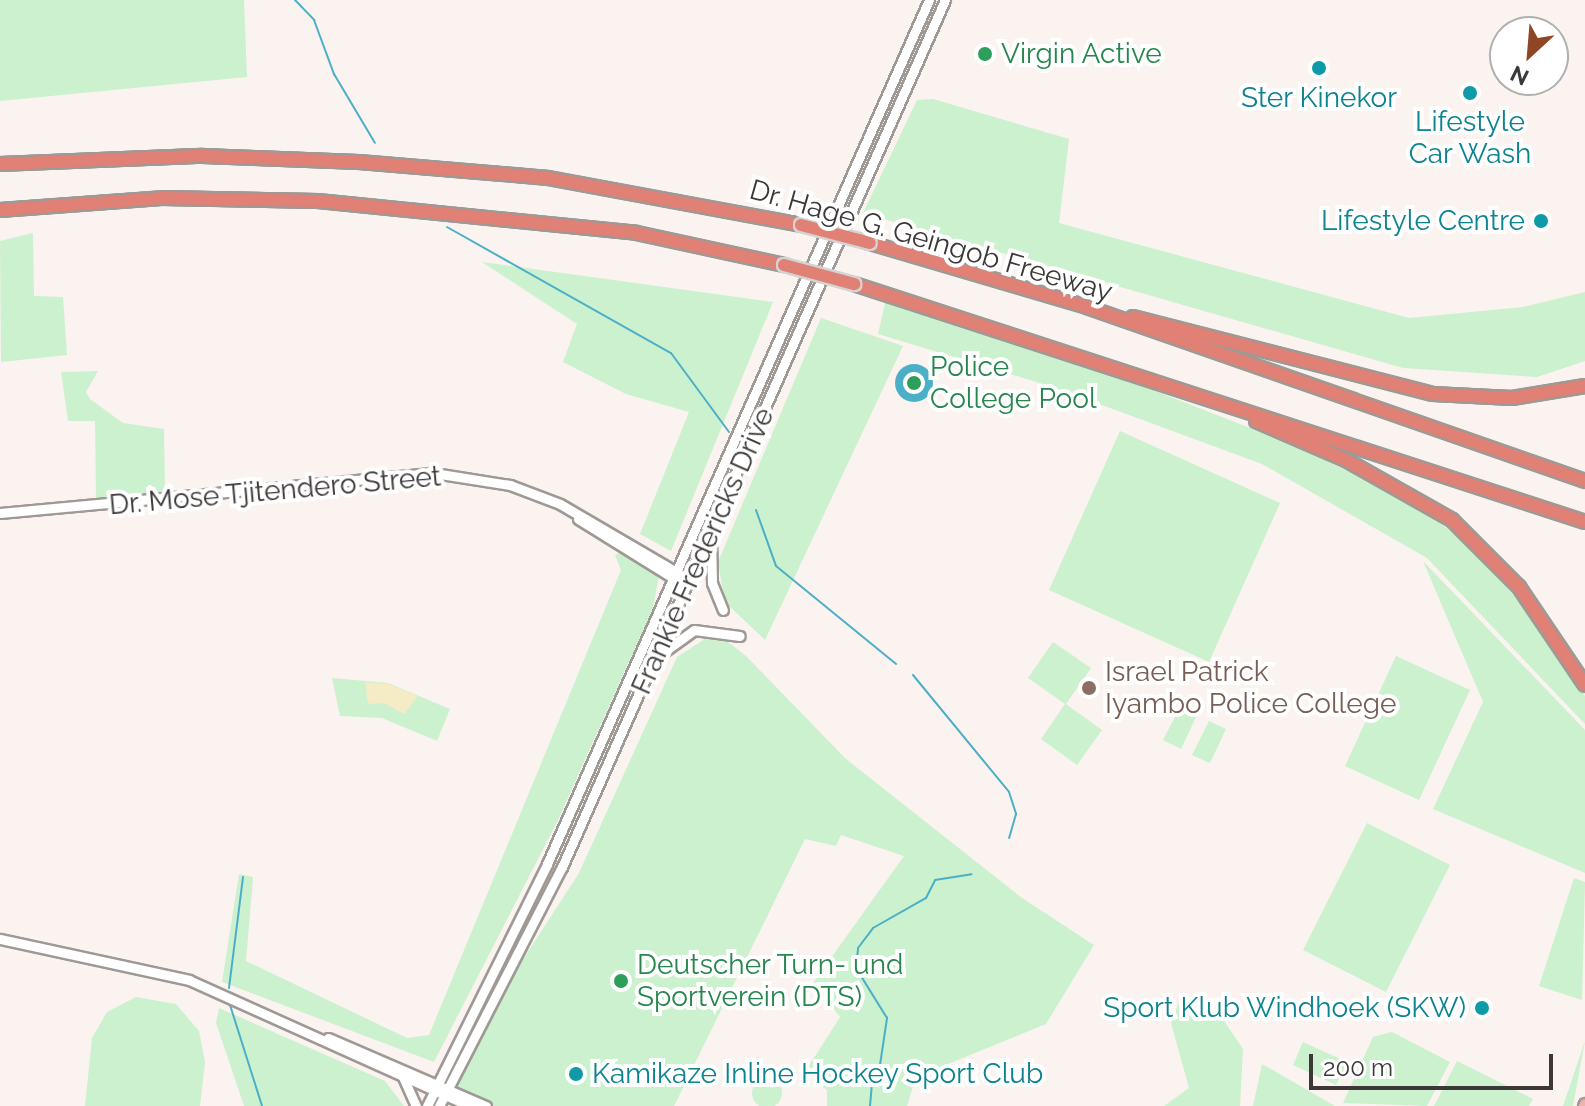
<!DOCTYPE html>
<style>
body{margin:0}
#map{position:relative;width:1585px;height:1106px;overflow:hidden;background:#faf3ef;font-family:Raleway,sans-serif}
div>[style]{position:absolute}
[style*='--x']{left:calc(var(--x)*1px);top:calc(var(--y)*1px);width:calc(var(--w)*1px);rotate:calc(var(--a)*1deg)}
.green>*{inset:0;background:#ccf1ce}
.round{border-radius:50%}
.sand>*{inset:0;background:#f5ebc5}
.water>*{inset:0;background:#4cafc8}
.stream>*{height:2px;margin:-1px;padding:0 1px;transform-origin:1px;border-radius:1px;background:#4cafc8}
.roads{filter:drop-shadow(2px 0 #9f9995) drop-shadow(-2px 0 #9f9995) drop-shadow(0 2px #9f9995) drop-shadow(0 -2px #9f9995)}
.secondary>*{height:9px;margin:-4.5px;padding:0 4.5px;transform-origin:4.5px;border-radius:4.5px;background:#fff}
.primary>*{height:10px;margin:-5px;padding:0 5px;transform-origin:5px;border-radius:5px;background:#edb3ac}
.highway>*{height:12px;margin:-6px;padding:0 6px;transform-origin:6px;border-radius:6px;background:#e18074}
.bridges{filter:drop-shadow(2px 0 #d4d3d3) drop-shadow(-2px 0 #d4d3d3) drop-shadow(0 2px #d4d3d3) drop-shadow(0 -2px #d4d3d3)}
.highway-bridge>*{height:12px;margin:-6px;padding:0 6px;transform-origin:6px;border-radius:6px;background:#e18074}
.dots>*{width:22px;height:22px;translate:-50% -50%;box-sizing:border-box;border:4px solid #fff;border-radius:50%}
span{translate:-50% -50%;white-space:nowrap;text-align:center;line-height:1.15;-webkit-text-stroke:8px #fff;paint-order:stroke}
.leisure-label{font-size:28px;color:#27864d}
.left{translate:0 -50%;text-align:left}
.culture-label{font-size:28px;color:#0d838f}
.right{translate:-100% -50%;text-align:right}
.street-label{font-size:28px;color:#3b3837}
.education-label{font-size:28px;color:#785e54}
.north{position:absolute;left:1489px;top:16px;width:80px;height:80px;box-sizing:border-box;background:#fff;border:2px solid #b1afaf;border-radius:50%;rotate:206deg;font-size:22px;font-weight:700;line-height:32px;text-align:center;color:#3b3837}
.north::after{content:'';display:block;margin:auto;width:28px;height:36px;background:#8e4625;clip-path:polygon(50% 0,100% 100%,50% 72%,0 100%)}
.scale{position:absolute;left:1309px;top:1054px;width:244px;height:36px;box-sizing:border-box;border:4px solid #3b3837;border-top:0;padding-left:10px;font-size:24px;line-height:28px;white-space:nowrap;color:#3b3837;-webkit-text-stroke:6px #fff;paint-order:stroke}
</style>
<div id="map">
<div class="green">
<i style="clip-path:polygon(0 0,244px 0,247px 77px,0 101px)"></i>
<i style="clip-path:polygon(933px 99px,1069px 139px,1059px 223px,1409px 318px,1523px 307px,1585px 292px,1585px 361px,1537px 377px,1403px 368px,863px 213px,917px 100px)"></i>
<i style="clip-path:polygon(33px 233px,34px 296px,63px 297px,67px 355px,1px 362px,0 241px)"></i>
<i style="clip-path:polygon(482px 262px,773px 302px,671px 551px,640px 534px,689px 412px,626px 394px,563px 362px,577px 324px)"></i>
<i style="clip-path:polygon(886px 299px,1122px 378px,1289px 443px,1417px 504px,1482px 557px,1538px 625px,1585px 696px,1585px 724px,1427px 558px,1262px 464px,1053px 387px,878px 334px)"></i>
<i style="clip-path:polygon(821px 318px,903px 346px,765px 640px,725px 602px,718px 562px)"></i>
<i style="clip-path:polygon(98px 371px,86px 392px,90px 399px,123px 423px,164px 429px,165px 493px,96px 499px,95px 421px,68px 421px,61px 372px)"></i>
<i style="clip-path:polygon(1120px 431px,1280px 503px,1209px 662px,1049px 590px)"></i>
<i style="clip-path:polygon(622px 552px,659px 576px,653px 608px,558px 820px,434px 1062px,222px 982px,239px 874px,253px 877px,246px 961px,407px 1038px,429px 1035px,621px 570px,615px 555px)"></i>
<i style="clip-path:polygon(1423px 561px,1585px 730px,1585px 873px,1433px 809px,1483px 702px)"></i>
<i style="clip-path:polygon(705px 639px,728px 642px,746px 656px,846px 759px,1022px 898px,1094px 945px,1046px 1024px,916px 1077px,907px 1106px,827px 1106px,827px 1090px,805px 1072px,840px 1017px,813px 983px,904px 856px,841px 835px,836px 846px,805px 839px,674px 1106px,493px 1106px,455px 1089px,487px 1015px,579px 873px,677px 657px)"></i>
<i style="clip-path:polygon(1053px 642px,1091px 668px,1066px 704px,1102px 730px,1077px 765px,1041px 739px,1065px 704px,1028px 678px)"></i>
<i style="clip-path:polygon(1396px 656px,1470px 690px,1419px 800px,1345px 766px)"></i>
<i style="clip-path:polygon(332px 678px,388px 683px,450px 709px,437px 741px,382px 718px,340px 716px)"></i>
<i style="clip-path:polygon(1180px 707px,1197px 715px,1181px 749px,1163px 740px)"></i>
<i style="clip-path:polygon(1209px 721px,1226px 729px,1210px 763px,1192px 755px)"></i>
<i style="clip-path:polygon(1367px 823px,1450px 865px,1386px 992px,1303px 950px)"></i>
<i style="clip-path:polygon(1574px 878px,1585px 882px,1582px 1000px,1539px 986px)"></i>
<i style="clip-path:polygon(1182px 995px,1218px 1012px,1243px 1049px,1240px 1106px,1164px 1106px,1189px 1088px,1171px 1023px)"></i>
<i style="clip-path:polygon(136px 997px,176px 1004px,199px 1031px,205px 1062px,200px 1106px,85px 1106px,92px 1038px,107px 1012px)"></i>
<i style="clip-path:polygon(219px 1008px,385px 1081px,404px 1106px,244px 1106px,216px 1023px)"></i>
<i style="clip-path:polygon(1392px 1032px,1450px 1062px,1427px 1106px,1343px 1103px,1373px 1037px)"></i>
<i style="clip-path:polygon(1585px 1041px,1573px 1106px,1563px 1106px)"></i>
<i style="clip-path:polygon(1303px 1042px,1347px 1062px,1336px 1085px,1293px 1065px)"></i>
<i style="clip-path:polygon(1457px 1061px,1533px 1099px,1529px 1106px,1434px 1106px)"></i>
<i style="clip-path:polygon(1262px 1064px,1335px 1106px,1253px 1106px)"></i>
<i class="round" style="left:752px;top:1078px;width:30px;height:30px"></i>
</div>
<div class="sand">
<i style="clip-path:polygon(365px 682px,388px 684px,418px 696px,404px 714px,384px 703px,368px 704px)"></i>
</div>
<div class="water">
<i class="round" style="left:895px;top:364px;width:38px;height:38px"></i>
</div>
<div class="stream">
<i style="--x:295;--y:0;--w:28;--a:46"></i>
<i style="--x:314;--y:20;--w:58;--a:69.7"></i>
<i style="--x:334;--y:74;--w:80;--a:59.3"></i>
<i style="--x:447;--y:227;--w:257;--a:29.4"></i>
<i style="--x:671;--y:353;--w:98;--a:53.7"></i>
<i style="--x:756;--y:510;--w:59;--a:70.3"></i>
<i style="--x:776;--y:566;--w:155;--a:39.2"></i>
<i style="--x:913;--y:675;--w:151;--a:50.6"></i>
<i style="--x:1009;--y:792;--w:23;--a:72"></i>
<i style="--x:1016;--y:814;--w:25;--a:106"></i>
<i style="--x:229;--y:988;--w:112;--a:-82.8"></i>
<i style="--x:230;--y:1005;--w:106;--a:72.4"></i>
<i style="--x:880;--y:1065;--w:48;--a:-81.5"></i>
<i style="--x:887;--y:1018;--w:59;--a:-121.8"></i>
<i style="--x:856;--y:968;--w:20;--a:-84"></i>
<i style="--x:858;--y:948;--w:25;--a:-53"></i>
<i style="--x:873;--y:928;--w:61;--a:-29.5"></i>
<i style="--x:926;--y:898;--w:20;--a:-63"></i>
<i style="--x:935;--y:880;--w:37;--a:-9"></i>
<i style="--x:870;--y:1106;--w:25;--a:-85"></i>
</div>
<div class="roads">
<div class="secondary">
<i style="--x:0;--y:513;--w:436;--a:-5.3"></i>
<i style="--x:434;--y:473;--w:77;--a:9"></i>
<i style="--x:510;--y:485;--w:53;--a:20.8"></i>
<i style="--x:560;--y:504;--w:139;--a:30.3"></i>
<i style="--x:578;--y:519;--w:118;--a:31.8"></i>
<i style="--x:711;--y:536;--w:47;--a:88.8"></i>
<i style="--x:712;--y:583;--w:29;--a:68"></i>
<i style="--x:658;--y:656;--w:44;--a:-35.8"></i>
<i style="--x:694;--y:630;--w:46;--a:7.4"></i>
<i style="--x:0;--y:939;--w:193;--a:12.2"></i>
<i style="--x:189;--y:980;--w:308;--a:24.2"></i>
<i style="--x:328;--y:1038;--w:172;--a:23.3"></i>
<i style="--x:403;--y:1077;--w:32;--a:66"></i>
<i style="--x:427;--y:1106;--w:270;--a:-63.6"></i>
<i style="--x:547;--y:864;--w:945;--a:-66.15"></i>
<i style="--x:439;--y:1106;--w:269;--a:-62.8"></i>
<i style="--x:562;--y:867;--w:948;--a:-66.17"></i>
</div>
<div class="primary">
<i style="--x:1584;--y:1106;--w:2;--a:-63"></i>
</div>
<div class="highway">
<i style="--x:0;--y:164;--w:203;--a:-2.3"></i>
<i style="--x:203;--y:156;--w:156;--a:2.2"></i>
<i style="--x:359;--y:162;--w:190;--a:4.8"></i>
<i style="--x:548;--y:178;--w:257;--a:10.5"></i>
<i style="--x:0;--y:210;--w:162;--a:-4.2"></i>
<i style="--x:162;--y:198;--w:156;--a:1.1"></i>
<i style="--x:318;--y:201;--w:320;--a:5.7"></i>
<i style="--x:636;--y:233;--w:151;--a:12.2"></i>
<i style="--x:870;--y:243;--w:226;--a:16.4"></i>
<i style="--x:1087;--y:307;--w:528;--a:19.26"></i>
<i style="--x:854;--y:284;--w:769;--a:18.03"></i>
<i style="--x:1133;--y:317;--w:310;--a:14.4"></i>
<i style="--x:1433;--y:394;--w:79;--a:2.9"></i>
<i style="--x:1512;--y:398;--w:74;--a:-9.3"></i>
<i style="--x:1256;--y:421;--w:98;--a:23.4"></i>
<i style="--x:1346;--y:460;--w:122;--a:29.5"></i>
<i style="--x:1452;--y:520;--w:95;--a:45"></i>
<i style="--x:1519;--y:587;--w:118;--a:56"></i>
</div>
</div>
<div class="bridges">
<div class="highway-bridge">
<i style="--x:801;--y:225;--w:71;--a:14.6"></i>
<i style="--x:784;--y:265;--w:73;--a:15.2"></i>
</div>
</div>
<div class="dots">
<i style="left:985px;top:54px;background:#2e9e5b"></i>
<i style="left:1319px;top:68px;background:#0f9aa8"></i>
<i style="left:1470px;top:93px;background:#0f9aa8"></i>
<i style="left:1541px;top:221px;background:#0f9aa8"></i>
<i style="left:914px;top:383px;background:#2e9e5b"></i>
<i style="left:1089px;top:688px;background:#8d6e63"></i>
<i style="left:621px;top:981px;background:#2e9e5b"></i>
<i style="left:1482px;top:1008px;background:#0f9aa8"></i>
<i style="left:576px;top:1074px;background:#0f9aa8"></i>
</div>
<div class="leisure-label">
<span class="left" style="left:1001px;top:54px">Virgin Active</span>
<span class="left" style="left:930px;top:383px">Police<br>College Pool</span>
<span class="left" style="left:637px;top:981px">Deutscher Turn- und<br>Sportverein (DTS)</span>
</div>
<div class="culture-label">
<span style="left:1319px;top:98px">Ster Kinekor</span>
<span style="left:1470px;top:138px">Lifestyle<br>Car Wash</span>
<span class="right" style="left:1525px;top:221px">Lifestyle Centre</span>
<span class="right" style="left:1466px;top:1008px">Sport Klub Windhoek (SKW)</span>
<span class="left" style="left:592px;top:1074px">Kamikaze Inline Hockey Sport Club</span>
</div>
<div class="street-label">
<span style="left:931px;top:241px;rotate:16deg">Dr. Hage G. Geingob Freeway</span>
<span style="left:275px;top:491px;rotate:-5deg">Dr. Mose Tjitendero Street</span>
<span style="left:703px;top:551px;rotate:-66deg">Frankie Fredericks Drive</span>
</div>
<div class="education-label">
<span class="left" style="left:1105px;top:688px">Israel Patrick<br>Iyambo Police College</span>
</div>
<div class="north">N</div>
<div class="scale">200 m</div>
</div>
